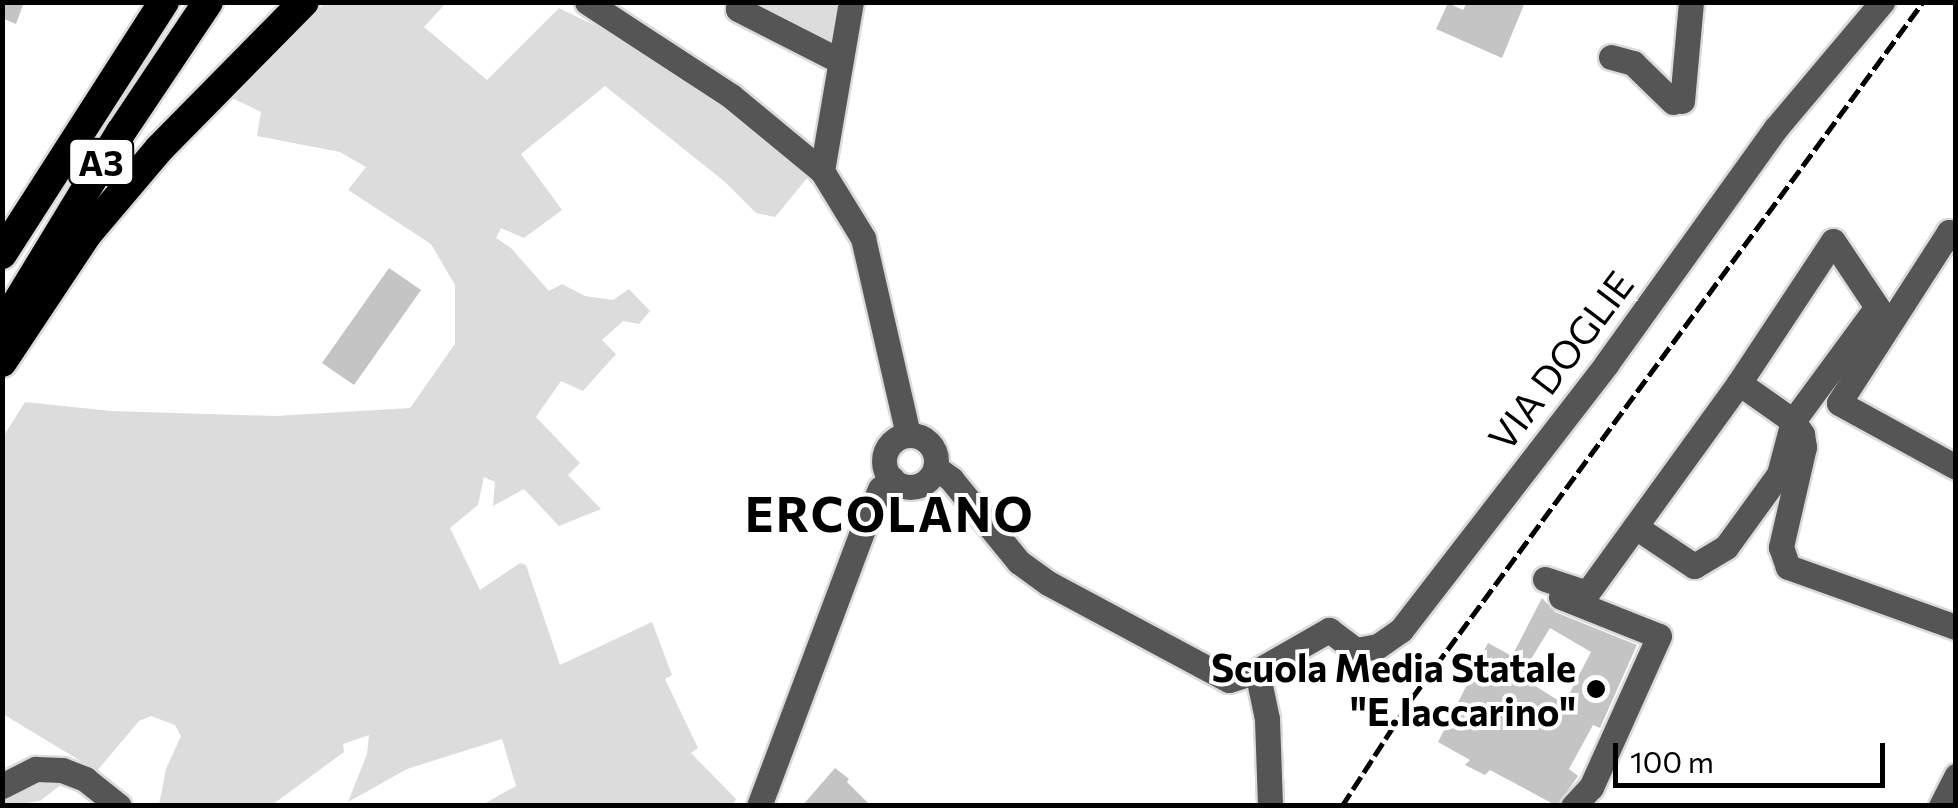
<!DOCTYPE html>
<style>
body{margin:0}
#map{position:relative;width:1958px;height:808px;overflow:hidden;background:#fff;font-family:Commissioner,sans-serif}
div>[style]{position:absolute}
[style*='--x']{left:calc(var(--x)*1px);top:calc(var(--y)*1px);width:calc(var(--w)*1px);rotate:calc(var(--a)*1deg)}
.green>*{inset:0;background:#dcdcdc}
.building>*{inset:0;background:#c4c4c4}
.roads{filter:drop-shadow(2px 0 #dbdbdb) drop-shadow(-2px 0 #dbdbdb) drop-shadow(0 2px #dbdbdb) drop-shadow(0 -2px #dbdbdb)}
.minor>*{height:25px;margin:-12.5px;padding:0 12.5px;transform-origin:12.5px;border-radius:12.5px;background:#555}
.minor>.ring{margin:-12.5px;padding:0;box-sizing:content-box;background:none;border:25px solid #555;border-radius:50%}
.highway>*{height:30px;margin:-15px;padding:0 15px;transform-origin:15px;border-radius:15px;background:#000}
.rail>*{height:5px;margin-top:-2.5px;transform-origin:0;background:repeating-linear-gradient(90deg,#000 0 15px,transparent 0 20px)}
.dots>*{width:28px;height:28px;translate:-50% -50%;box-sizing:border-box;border:5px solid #fff;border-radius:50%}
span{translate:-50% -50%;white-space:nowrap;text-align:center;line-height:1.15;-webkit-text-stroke:8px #fff;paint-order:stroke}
.shield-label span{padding:2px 8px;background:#fff;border:2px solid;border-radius:8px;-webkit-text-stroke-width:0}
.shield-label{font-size:35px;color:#000;font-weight:700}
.street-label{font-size:38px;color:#000}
.poi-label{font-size:38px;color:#000;font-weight:700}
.right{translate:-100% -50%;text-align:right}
.district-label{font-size:48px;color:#000;font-weight:700;letter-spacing:2.5px}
.frame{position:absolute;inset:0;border:5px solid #000;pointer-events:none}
.scale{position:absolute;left:1613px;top:743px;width:272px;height:45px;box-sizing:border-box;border:5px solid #000;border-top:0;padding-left:12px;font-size:30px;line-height:35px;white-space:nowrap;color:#000;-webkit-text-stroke:8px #fff;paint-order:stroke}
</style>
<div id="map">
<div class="green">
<i style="clip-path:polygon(747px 2px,842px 3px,830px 50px)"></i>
<i style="clip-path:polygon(325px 3px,446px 3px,424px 27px,487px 80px,559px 8px,664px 59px,808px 177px,775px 217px,756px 213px,725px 182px,605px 86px,521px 154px,562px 210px,524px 238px,501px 228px,496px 238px,511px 248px,549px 291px,562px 284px,585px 296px,613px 300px,629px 289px,650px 311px,639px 324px,623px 321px,602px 340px,616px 354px,583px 391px,561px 381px,536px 417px,580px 463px,568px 475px,601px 509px,559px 526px,524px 489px,493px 506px,495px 482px,484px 477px,478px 505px,450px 528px,480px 590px,520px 563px,526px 565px,560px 665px,652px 622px,672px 675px,665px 679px,698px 748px,691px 753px,736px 799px,733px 805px,482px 805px,516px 786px,502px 739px,407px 769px,348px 802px,367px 754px,369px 735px,343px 744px,344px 752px,272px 805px,159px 805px,166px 769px,181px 736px,175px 725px,151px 716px,139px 721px,97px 771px,3px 714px,3px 437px,25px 402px,111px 411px,275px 416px,410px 408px,455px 344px,455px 285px,431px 244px,348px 190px,366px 167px,340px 152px,257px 136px,261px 112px,228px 96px)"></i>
<i style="clip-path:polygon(38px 778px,62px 784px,40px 801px,3px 806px,3px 789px)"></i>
</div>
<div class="building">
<i style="clip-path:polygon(2px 2px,24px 2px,16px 24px,2px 18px)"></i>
<i style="clip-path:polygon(1467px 2px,1525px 2px,1502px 58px,1436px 29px,1448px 3px,1463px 10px)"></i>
<i style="clip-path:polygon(389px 268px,421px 290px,354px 385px,322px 363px)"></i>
<i style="clip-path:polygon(evenodd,1542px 598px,1555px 612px,1637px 645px,1600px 728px,1593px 725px,1569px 769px,1578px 776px,1557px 806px,1490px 770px,1485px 775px,1465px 765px,1470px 760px,1438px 742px,1488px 643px,1512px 656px,1542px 598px,1550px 628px,1591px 652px,1564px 704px,1532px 684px,1540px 670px,1528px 664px,1550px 628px)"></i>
<i style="clip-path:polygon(835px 768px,849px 779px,847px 782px,871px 806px,802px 806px)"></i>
</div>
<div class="roads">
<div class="minor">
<i style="--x:587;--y:2;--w:172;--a:33.1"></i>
<i style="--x:731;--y:96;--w:118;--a:39.5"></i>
<i style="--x:822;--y:171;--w:79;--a:58.5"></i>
<i style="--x:863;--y:238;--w:202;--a:77.1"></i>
<i style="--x:739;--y:2;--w:7;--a:98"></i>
<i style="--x:738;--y:9;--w:114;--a:27"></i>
<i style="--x:1611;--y:57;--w:23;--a:15"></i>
<i style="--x:1633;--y:63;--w:56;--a:44.3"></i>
<i style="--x:1682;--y:101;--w:99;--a:-84.8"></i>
<i style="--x:822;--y:171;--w:171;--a:-80.3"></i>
<i style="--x:1956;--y:239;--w:10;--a:-135"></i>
<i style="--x:1949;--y:232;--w:203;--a:122.8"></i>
<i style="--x:1839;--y:403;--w:133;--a:28.7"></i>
<i style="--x:1739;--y:383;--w:66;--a:35.1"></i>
<i style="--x:1793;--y:421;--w:16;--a:55"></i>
<i style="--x:1802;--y:434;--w:13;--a:81"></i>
<i style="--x:1804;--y:447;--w:103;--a:103"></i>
<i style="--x:1781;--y:547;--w:21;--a:71"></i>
<i style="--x:1788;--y:567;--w:178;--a:19.7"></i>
<i class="ring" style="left:884px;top:435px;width:27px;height:27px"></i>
<i style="--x:936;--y:468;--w:19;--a:36"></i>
<i style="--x:951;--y:479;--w:107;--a:50.7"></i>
<i style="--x:1019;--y:562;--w:36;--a:36"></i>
<i style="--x:1048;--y:583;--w:205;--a:28.2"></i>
<i style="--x:1229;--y:680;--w:29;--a:-18"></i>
<i style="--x:1257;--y:671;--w:83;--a:-29.7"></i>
<i style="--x:1329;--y:630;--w:34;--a:37"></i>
<i style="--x:1356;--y:650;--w:22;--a:-10"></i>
<i style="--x:1378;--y:646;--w:28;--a:-35"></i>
<i style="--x:1401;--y:630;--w:337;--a:-52.3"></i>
<i style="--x:1607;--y:363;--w:289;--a:-54.3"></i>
<i style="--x:1776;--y:128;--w:165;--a:-49.9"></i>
<i style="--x:1545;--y:579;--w:44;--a:18.4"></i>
<i style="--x:1587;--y:593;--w:259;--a:-54.1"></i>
<i style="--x:1739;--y:383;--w:170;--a:-56.5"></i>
<i style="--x:1833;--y:241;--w:79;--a:56.3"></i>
<i style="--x:1877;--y:307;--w:142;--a:126.4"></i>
<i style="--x:1793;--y:421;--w:55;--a:104.8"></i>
<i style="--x:1779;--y:474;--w:90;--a:126"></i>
<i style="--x:1726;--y:547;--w:37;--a:149"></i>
<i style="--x:1694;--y:566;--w:69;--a:-146.3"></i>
<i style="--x:1561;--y:597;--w:105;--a:21.7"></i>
<i style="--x:1659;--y:636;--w:166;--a:114.2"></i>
<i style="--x:1591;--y:787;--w:26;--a:133"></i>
<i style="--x:1257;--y:671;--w:49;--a:78.2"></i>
<i style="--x:1267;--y:719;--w:87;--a:88"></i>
<i style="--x:2;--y:786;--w:38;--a:-27"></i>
<i style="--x:36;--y:769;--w:26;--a:2"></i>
<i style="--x:62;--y:770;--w:25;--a:21"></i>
<i style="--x:85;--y:779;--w:43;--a:38.5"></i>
<i style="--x:759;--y:806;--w:310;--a:-69.4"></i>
<i style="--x:868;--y:516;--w:30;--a:-66"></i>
<i style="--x:880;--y:489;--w:16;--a:-40"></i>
<i style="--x:1941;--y:806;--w:34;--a:-63"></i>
</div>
<div class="highway">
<i style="--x:2;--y:254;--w:300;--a:-57.3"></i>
<i style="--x:9;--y:316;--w:215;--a:-58.7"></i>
<i style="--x:121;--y:132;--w:156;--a:-56.2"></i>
<i style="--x:2;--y:362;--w:154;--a:-56.4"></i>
<i style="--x:87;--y:234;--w:111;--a:-49.7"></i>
<i style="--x:159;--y:149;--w:206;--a:-45.4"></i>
</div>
</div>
<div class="rail">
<i style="--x:1342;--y:806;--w:129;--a:-57.1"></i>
<i style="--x:1412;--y:698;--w:863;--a:-53.71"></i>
</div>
<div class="dots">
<i style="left:1596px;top:689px;background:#000"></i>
</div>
<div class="shield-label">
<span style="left:101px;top:162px">A3</span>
</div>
<div class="street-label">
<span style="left:1560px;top:360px;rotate:-53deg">VIA DOGLIE</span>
</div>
<div class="poi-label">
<span class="right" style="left:1576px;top:689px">Scuola Media Statale<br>"E.Iaccarino"</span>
</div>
<div class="district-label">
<span style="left:890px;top:513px">ERCOLANO</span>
</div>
<div class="frame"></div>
<div class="scale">100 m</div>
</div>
